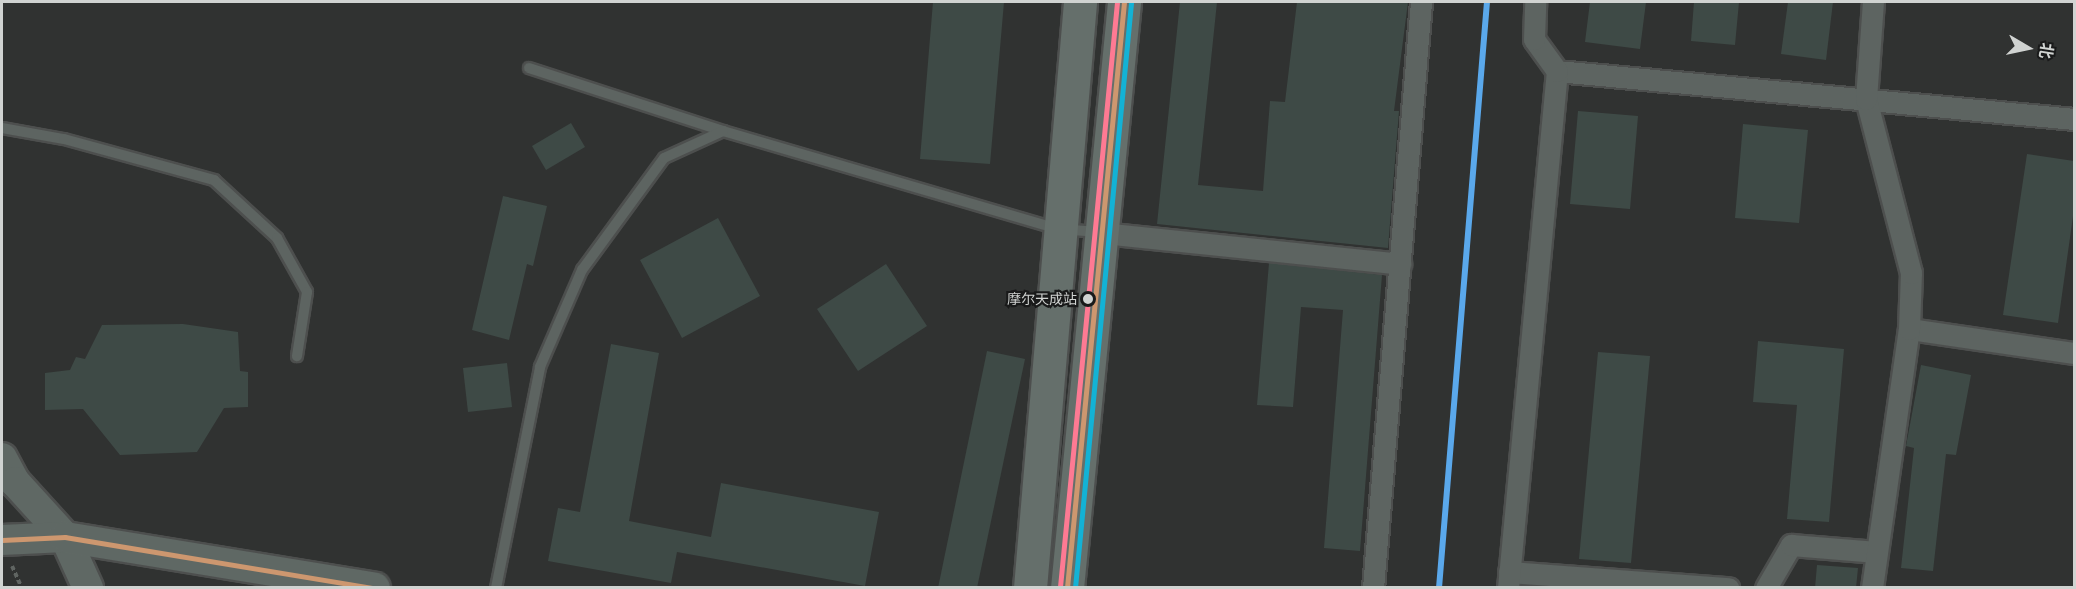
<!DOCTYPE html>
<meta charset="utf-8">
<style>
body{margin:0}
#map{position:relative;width:2076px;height:589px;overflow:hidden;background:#303231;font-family:"Crimson Pro","Noto Sans SC",serif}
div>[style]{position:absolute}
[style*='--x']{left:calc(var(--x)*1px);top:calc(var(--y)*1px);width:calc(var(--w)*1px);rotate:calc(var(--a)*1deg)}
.building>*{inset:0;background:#3e4a46}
.path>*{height:4px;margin-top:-2px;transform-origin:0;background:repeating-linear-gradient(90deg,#606562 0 4.5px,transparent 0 7.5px)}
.roads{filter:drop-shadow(2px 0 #4d4f4e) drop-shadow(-2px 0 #4d4f4e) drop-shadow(0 2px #4d4f4e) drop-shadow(0 -2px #4d4f4e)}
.lane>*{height:10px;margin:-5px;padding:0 5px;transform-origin:5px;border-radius:5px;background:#5d6461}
.street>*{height:21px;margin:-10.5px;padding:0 10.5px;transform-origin:10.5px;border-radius:10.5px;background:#5d6461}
.secondary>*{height:30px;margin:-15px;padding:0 15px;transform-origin:15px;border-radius:15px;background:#5f6864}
.primary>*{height:33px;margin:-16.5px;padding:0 16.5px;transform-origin:16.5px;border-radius:16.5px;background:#656f6b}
.bus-1>*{height:4.5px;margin:-2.25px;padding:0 2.25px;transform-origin:2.25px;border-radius:2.25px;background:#cd976f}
.bus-2>*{height:4.5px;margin:-2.25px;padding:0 2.25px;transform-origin:2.25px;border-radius:2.25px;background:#13b2d5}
.bus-3>*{height:4.5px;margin:-2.25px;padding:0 2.25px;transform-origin:2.25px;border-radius:2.25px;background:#fe7a93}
.rail-1>*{height:6px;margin:-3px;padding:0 3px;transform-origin:3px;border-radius:3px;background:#5aa8eb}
.dots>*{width:16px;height:16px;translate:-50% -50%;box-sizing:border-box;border:3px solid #191a1a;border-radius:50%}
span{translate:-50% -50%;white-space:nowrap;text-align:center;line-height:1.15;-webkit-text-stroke:4.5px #191a1a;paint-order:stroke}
.bus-label{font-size:14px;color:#d0d3d1}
.right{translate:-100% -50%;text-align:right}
.frame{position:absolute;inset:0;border:3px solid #d0d3d1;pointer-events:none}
.north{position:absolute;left:1998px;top:18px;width:60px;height:60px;-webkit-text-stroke:4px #191a1a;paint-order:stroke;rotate:99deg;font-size:16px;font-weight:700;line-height:24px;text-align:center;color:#d0d3d1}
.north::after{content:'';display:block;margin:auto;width:21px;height:27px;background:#d0d3d1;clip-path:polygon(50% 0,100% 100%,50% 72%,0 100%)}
</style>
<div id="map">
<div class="building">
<i style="clip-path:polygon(933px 2px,1004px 2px,990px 164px,920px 159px)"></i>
<i style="clip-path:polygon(1180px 2px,1217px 2px,1198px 185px,1263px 191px,1270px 101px,1285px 102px,1297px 2px,1408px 2px,1394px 111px,1399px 111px,1388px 248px,1157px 224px)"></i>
<i style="clip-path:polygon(1590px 2px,1646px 2px,1640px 49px,1585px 42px)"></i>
<i style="clip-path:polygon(1694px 2px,1739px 2px,1735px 45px,1691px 41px)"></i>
<i style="clip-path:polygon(1788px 2px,1833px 2px,1826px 60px,1781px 54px)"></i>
<i style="clip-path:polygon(1578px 111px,1638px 116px,1630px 209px,1570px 204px)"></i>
<i style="clip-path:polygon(571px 123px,585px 147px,546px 170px,532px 146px)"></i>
<i style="clip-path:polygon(1743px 124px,1808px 130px,1799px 223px,1735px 218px)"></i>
<i style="clip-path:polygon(2027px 154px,2074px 161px,2074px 209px,2058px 323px,2003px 315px)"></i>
<i style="clip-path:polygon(503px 196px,547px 206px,533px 266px,527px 264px,509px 340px,472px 330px)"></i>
<i style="clip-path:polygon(718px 218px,760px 296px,682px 338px,640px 260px)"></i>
<i style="clip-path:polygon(1269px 263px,1382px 275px,1360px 551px,1324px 548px,1343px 310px,1301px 307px,1293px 407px,1257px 405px)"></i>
<i style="clip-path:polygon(886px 264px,927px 326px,858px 371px,817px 309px)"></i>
<i style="clip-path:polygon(183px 324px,238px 332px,240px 371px,248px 372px,248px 407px,224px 408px,197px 452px,120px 455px,83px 409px,45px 410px,45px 373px,70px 370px,76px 357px,85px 359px,102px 325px)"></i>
<i style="clip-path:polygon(1758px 341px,1844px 349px,1829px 522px,1787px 519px,1797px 405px,1753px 402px)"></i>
<i style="clip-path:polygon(611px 344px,659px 353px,629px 521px,711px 537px,721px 483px,879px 512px,865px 586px,677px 552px,671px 583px,548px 561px,558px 508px,580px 512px)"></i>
<i style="clip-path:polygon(987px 351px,1025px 359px,977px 588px,938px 588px)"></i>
<i style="clip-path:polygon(1598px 352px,1650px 356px,1631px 563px,1579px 559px)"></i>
<i style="clip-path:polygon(507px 363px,512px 407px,468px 412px,463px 368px)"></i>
<i style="clip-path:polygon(1921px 365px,1971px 375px,1956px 455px,1946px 454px,1933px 571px,1901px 568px,1914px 448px,1906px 446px)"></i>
<i style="clip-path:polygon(1817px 565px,1858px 568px,1856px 588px,1815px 588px)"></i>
</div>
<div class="path">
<i style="--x:12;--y:566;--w:24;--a:66"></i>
</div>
<div class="roads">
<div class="lane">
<i style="--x:529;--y:68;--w:204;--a:18"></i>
<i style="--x:723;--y:131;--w:350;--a:16.3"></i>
<i style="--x:1059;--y:229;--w:40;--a:4.3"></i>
<i style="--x:2;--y:128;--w:63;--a:10.1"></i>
<i style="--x:64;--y:139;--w:156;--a:15.3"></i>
<i style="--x:214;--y:180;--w:86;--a:42.6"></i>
<i style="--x:277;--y:238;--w:62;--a:60.9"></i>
<i style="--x:307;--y:292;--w:65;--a:98.9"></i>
<i style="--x:496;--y:588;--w:225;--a:-78.7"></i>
<i style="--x:540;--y:367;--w:106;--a:-66.6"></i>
<i style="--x:582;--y:270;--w:139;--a:-53.8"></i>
<i style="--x:664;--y:158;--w:65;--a:-24.6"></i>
</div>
<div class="street">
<i style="--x:1557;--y:71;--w:519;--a:5.3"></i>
<i style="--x:1102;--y:233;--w:300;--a:5.9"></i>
<i style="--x:1909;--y:329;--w:167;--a:8.3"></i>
<i style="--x:1509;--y:572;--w:220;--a:4.2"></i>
<i style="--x:1373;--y:588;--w:588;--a:-85.32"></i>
<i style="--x:1508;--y:588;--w:519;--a:-84.59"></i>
<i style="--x:1557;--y:71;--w:39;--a:-126"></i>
<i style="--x:1534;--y:39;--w:37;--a:-88"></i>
<i style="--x:1766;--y:588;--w:50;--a:-59.8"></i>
<i style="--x:1791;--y:545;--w:86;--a:4.7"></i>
<i style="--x:1872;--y:588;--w:262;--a:-81.9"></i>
<i style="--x:1909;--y:329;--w:56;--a:-88"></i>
<i style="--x:1911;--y:273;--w:180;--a:-104.5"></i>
<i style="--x:1866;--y:99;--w:97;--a:-85.9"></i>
</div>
<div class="secondary">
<i style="--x:2;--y:458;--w:27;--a:62"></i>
<i style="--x:15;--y:482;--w:74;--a:47.7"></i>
<i style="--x:65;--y:537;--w:56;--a:65.7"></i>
<i style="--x:2;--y:540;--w:63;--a:-2.7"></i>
<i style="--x:65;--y:537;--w:314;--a:9.3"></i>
</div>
<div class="primary">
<i style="--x:1030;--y:588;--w:588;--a:-85.12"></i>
<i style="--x:1067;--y:588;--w:589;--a:-84.44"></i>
</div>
</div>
<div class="bus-1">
<i style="--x:2;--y:540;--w:63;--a:-2.7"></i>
<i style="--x:65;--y:537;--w:311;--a:9.4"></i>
<i style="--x:1067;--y:588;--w:589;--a:-84.44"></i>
</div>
<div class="bus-2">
<i style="--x:1075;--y:588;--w:588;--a:-84.53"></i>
</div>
<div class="bus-3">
<i style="--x:1060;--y:587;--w:588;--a:-84.43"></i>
</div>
<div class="rail-1">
<i style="--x:1439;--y:588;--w:588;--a:-85.32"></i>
</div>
<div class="dots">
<i style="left:1088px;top:299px;background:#d0d3d1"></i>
</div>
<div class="bus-label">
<span class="right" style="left:1077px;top:299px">摩尔天成站</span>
</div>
<div class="frame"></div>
<div class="north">北</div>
</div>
